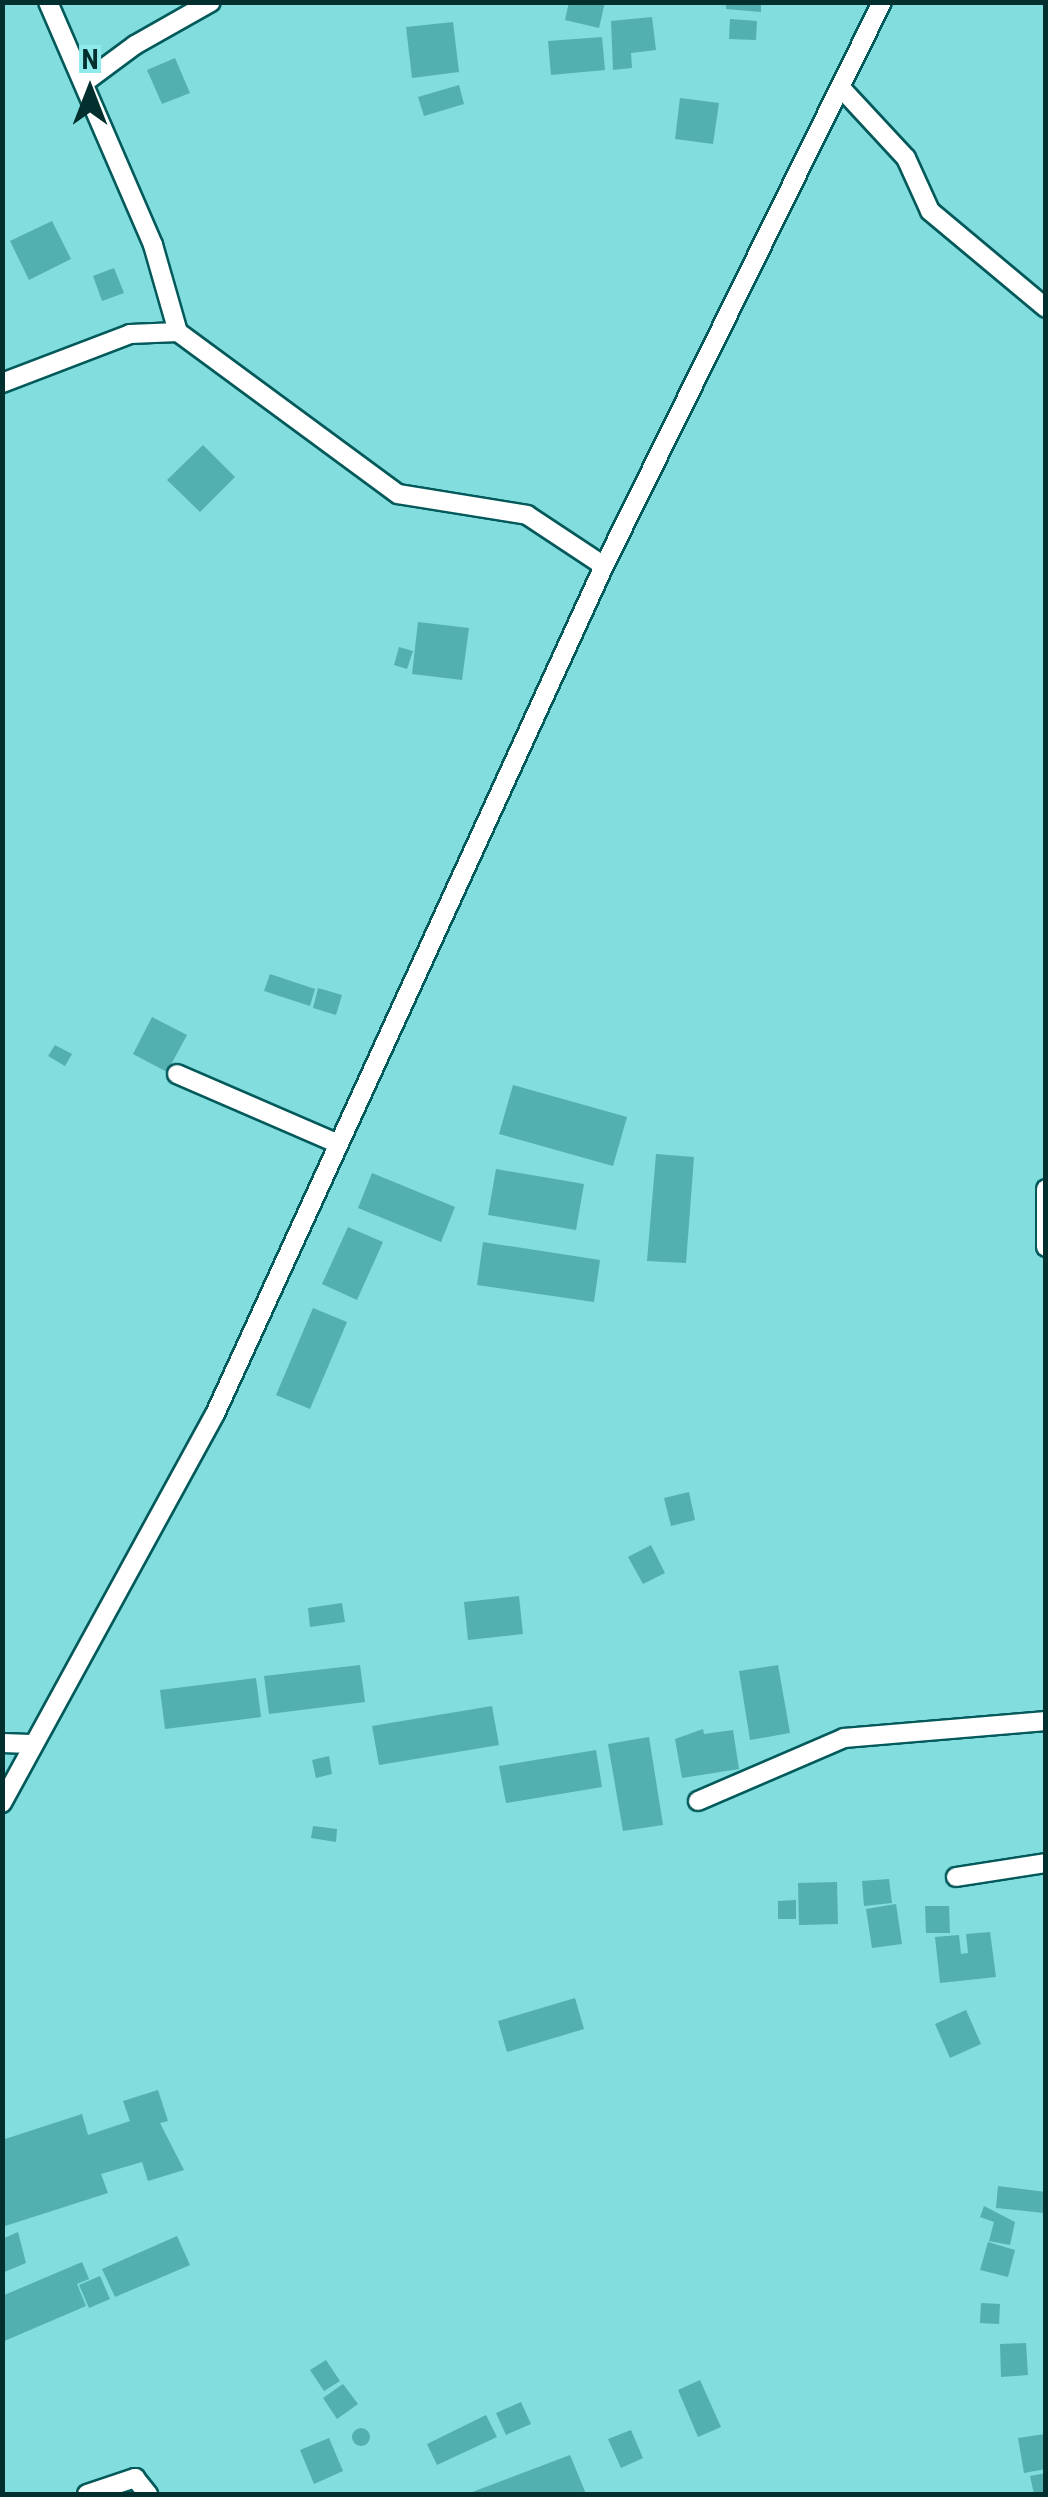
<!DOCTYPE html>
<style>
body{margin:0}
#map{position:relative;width:1048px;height:2497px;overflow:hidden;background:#81ddde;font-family:"Roboto Condensed",sans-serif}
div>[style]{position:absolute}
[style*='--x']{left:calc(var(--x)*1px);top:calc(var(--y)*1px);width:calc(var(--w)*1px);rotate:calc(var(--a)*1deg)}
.building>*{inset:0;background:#53b0b1}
.round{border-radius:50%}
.roads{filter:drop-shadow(2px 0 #04595a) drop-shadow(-2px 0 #04595a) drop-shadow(0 2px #04595a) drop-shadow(0 -2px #04595a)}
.minor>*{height:18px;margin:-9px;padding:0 9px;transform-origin:9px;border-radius:9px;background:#fff}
span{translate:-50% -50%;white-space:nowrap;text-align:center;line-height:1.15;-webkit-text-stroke:8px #8eeaeb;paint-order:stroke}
.frame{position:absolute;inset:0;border:5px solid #042f2f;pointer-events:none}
.north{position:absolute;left:40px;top:40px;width:100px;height:100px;-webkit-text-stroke:8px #8eeaeb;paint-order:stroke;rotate:0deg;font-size:28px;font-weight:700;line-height:40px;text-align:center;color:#042f2f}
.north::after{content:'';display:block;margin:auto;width:35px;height:45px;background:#042f2f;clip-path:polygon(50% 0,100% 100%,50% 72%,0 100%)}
</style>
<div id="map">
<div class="building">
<i style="clip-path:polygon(569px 2px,605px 2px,599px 28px,565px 20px)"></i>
<i style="clip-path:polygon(726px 2px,761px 2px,761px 12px,726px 9px)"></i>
<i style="clip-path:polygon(652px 17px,656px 50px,631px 53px,632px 68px,613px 70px,611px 21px)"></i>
<i style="clip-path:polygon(730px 19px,757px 21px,756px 40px,729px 39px)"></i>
<i style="clip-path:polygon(453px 22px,459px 72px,412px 78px,406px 27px)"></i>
<i style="clip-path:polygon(602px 37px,605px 70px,551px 75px,548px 41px)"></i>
<i style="clip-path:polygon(175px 58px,190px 93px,162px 104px,147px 70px)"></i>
<i style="clip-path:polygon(459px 85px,464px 104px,424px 116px,418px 97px)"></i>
<i style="clip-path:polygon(680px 98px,719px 103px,713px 144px,675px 139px)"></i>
<i style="clip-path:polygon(52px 221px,71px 259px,29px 280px,10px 241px)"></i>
<i style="clip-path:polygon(114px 268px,124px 293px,102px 301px,93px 276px)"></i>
<i style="clip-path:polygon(203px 445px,235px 477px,200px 512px,167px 480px)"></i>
<i style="clip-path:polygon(418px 622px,469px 628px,462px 680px,412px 674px)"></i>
<i style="clip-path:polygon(399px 647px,413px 651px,407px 669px,394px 665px)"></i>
<i style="clip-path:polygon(270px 974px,315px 989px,310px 1006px,264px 991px)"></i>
<i style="clip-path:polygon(318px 988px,342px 995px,336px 1015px,313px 1008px)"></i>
<i style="clip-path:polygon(152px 1017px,187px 1035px,167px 1072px,133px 1054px)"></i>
<i style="clip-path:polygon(55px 1045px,72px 1054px,65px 1066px,48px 1056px)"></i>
<i style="clip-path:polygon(513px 1085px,627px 1117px,613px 1166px,499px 1134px)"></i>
<i style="clip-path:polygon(656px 1154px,694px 1157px,686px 1263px,647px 1261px)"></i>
<i style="clip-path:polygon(496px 1169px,584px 1184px,576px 1230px,488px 1215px)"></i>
<i style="clip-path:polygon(372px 1173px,455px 1207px,441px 1242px,358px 1208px)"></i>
<i style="clip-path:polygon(348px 1227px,383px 1242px,357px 1300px,322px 1284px)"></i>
<i style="clip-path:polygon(483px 1242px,600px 1260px,594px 1302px,477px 1285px)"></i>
<i style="clip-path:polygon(313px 1308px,347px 1322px,310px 1409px,276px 1395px)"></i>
<i style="clip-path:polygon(689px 1492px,695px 1520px,671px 1526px,664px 1498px)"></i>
<i style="clip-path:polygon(651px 1545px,665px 1573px,643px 1584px,628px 1557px)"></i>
<i style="clip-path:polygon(519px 1596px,523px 1634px,468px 1640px,464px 1602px)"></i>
<i style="clip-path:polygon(342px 1603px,345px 1622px,310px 1627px,308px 1608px)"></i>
<i style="clip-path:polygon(360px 1665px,365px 1702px,269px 1714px,264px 1676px)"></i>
<i style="clip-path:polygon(778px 1665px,790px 1733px,750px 1740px,739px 1671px)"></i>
<i style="clip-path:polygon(256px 1678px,261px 1717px,165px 1729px,160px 1690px)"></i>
<i style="clip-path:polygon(492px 1706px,499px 1745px,379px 1765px,372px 1726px)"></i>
<i style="clip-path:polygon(703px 1729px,704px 1734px,733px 1730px,739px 1769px,682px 1778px,675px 1739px)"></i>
<i style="clip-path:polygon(649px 1737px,663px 1825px,623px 1831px,608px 1744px)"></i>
<i style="clip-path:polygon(596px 1750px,602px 1787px,506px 1803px,499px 1766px)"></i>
<i style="clip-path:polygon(329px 1756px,332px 1774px,316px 1778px,312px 1760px)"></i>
<i style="clip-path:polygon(313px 1826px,337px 1829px,336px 1842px,311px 1838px)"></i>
<i style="clip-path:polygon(889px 1879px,892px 1903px,864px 1906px,862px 1881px)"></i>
<i style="clip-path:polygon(837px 1882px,838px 1924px,799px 1925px,798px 1883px)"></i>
<i style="clip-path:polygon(796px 1900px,796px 1919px,778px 1919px,778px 1901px)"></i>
<i style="clip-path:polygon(896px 1904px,902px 1944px,872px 1948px,866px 1909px)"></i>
<i style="clip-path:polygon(925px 1906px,949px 1906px,950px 1933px,926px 1933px)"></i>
<i style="clip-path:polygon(990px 1932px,996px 1977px,940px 1983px,935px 1937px,959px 1935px,961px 1954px,968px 1953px,966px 1934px)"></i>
<i style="clip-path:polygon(575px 1998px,584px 2029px,507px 2052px,498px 2021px)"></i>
<i style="clip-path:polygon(966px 2010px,981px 2044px,950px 2058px,935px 2024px)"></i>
<i style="clip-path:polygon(158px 2090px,168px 2121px,160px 2123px,184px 2170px,148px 2181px,142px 2162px,101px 2174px,108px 2193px,5px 2226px,2px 2140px,82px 2114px,88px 2135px,130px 2121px,123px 2101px)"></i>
<i style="clip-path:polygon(998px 2186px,1046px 2192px,1044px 2213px,996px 2208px)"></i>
<i style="clip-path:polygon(984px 2206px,1015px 2222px,1010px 2245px,989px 2241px,994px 2222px,980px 2217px)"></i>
<i style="clip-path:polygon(18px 2232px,26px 2263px,2px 2273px,2px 2239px)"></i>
<i style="clip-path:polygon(177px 2236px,190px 2265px,115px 2297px,102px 2269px)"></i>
<i style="clip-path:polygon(988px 2242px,1015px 2250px,1008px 2277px,980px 2270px)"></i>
<i style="clip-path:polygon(82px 2262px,89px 2279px,77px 2284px,86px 2306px,2px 2342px,2px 2296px)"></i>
<i style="clip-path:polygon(100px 2276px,110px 2299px,89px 2308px,79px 2285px)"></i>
<i style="clip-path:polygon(981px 2303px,1000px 2304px,999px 2324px,980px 2323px)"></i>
<i style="clip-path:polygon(1026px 2343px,1028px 2375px,1001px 2377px,1000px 2344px)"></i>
<i style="clip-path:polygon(326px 2360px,340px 2381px,324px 2391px,310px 2370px)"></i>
<i style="clip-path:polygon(700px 2380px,721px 2427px,698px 2437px,678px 2390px)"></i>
<i style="clip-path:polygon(343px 2384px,358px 2404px,337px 2419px,323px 2398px)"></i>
<i style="clip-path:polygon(521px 2402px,531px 2424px,506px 2435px,496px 2413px)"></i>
<i style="clip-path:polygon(486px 2415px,497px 2437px,437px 2465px,427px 2444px)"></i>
<i class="round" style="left:352px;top:2428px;width:18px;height:18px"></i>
<i style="clip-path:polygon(631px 2430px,643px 2458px,621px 2468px,608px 2439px)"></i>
<i style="clip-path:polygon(1045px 2434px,1046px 2469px,1024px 2473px,1018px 2438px)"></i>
<i style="clip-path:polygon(329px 2438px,343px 2471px,314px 2484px,300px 2450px)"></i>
<i style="clip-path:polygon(570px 2455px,586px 2494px,467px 2494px)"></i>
<i style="clip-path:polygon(1046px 2473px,1046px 2494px,1034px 2494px,1030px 2476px)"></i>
</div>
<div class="roads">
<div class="minor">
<i style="--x:48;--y:2;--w:265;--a:66.6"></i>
<i style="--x:153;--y:245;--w:91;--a:74"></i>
<i style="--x:85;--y:82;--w:62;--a:-36.5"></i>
<i style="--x:135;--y:45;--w:87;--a:-29.5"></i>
<i style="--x:842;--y:89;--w:94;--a:47.2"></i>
<i style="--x:906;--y:158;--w:58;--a:65.6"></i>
<i style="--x:930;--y:211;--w:151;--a:39.9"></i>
<i style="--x:2;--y:383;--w:137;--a:-20.9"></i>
<i style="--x:130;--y:334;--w:48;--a:-2.4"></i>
<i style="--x:178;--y:332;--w:273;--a:36.4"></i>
<i style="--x:398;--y:494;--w:131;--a:9.2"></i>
<i style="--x:527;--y:515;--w:92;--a:33.5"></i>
<i style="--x:177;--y:1074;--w:176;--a:23.4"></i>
<i style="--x:1046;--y:1189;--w:58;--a:90"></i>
<i style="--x:2;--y:1743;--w:29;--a:2"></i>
<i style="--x:698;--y:1801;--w:159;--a:-23.3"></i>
<i style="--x:844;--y:1738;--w:203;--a:-4.8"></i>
<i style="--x:2;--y:1803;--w:443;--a:-61.3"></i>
<i style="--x:215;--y:1414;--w:933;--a:-65.36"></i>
<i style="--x:604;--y:566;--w:629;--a:-63.76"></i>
<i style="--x:956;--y:1877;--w:91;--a:-8.8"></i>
<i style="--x:87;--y:2494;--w:51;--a:-18.4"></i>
<i style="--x:135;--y:2478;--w:21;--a:51"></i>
</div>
</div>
<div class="frame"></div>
<div class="north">N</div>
</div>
